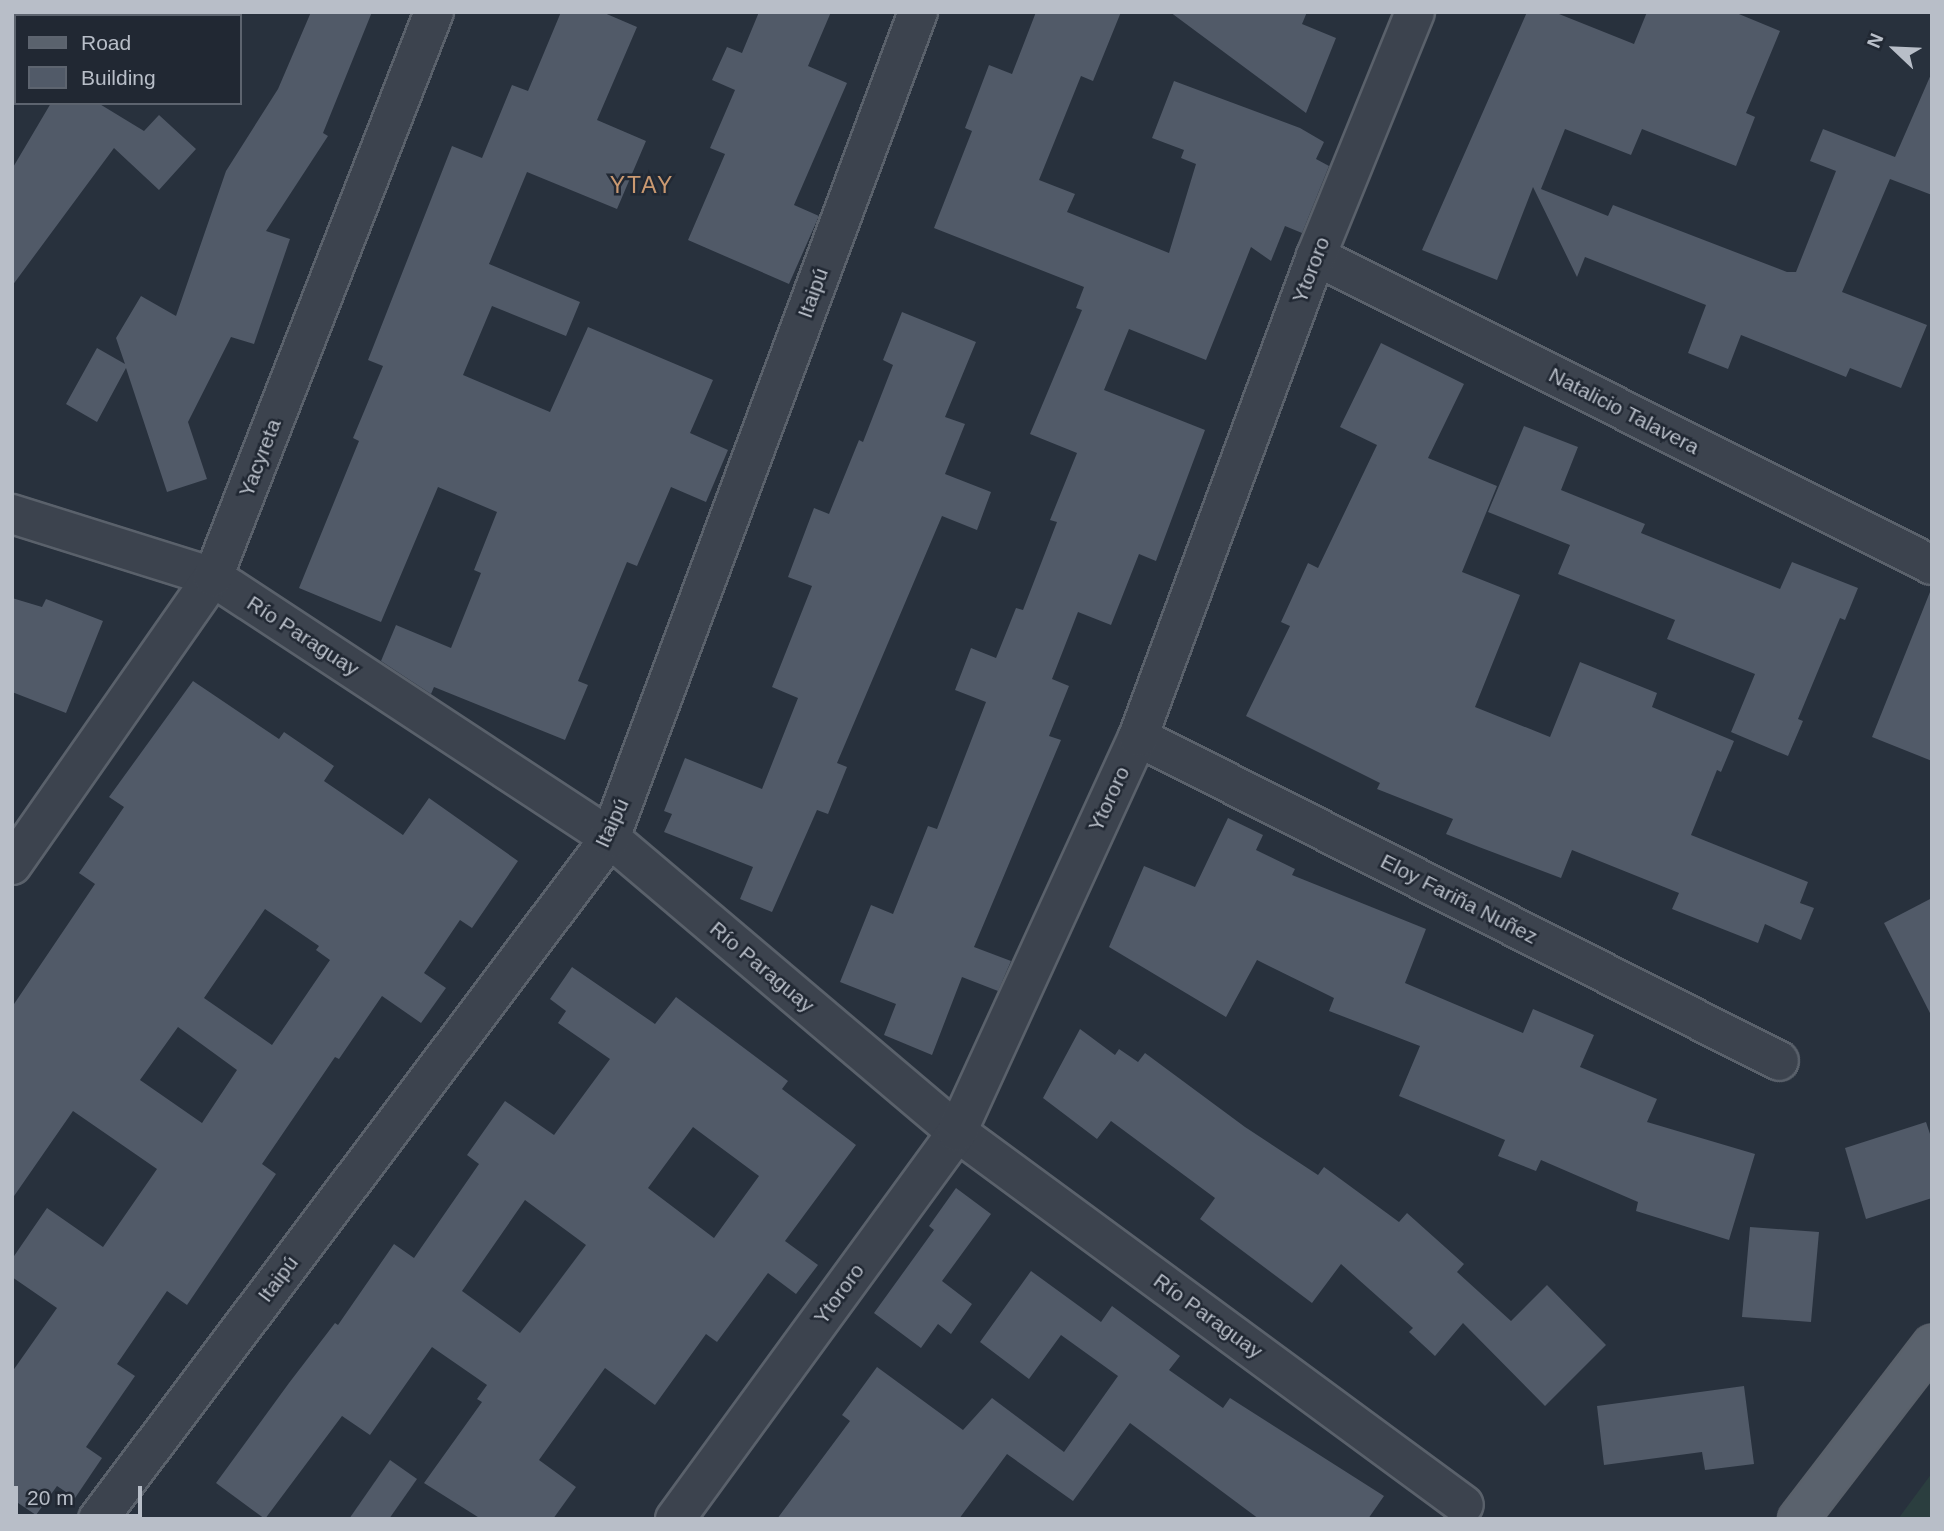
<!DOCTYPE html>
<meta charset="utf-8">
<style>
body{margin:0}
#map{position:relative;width:1944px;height:1531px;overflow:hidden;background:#28313d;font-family:Arial,sans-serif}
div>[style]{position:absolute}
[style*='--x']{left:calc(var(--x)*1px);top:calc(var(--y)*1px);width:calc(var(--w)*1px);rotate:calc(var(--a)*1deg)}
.green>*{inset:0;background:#2b3e3f}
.building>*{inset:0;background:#515a68}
.roads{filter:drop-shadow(2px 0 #5a616b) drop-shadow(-2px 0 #5a616b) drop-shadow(0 2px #5a616b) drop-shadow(0 -2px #5a616b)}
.minor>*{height:38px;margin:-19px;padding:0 19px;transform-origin:19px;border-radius:19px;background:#3c434e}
.major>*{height:38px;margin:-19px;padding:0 19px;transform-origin:19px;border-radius:19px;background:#5a626d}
span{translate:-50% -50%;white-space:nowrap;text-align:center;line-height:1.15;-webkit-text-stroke:5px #212833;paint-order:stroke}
.street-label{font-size:21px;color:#b8bec8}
.neighbourhood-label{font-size:23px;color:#ca9971;letter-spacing:2px}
.frame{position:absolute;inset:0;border:14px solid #b8bec8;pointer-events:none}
.legend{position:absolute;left:14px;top:14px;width:228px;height:91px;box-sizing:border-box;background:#212833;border:2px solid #5d646f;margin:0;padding:9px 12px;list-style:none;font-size:21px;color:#b8bec8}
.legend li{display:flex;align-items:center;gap:14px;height:35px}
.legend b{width:35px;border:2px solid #5d646f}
.north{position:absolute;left:1860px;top:14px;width:70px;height:70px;-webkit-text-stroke:5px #212833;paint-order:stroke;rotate:293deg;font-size:19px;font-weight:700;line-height:28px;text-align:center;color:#b8bec8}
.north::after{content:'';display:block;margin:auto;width:24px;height:32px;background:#b8bec8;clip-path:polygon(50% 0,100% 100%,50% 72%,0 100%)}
.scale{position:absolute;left:14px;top:1486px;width:128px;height:32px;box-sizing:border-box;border:4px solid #b8bec8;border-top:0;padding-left:9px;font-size:21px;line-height:24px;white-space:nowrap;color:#b8bec8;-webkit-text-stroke:5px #212833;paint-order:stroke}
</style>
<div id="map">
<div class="green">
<i style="clip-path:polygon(1932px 1473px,1932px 1519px,1898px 1519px)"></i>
</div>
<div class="building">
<i style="clip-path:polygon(311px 12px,372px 12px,323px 133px,328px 136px,266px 231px,290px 239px,254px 344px,231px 337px,188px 422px,207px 479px,167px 492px,126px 368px,97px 422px,66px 404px,97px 348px,125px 364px,116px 338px,141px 296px,176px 316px,226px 171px,278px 89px)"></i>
<i style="clip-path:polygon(561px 12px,602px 12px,637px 27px,597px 120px,646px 141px,617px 209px,527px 172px,489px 264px,580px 302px,566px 336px,492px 306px,463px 375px,550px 412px,588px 327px,713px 380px,690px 433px,728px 450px,706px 502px,671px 487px,637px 566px,627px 562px,578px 681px,588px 685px,565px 740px,434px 687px,431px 694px,381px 661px,396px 625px,451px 648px,481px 573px,474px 570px,497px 512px,438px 487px,381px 622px,299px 588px,359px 441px,353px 438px,383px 366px,368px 360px,452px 146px,482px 158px,512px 85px,528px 91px)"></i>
<i style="clip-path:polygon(759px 12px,831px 12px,808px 66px,847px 83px,794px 205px,819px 216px,789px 284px,688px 240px,725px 154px,710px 148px,735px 90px,712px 80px,727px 47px,742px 53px)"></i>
<i style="clip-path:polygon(1036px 12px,1121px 12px,1093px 81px,1081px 76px,1039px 180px,1075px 194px,1067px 212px,1169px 253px,1196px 164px,1181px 158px,1184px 150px,1152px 138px,1174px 81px,1300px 128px,1324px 142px,1316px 159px,1329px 166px,1302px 233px,1285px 226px,1271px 261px,1251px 247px,1206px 360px,1129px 329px,1104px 390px,1205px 430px,1156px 561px,1139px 554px,1111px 625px,1078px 612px,1052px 679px,1069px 686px,1049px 736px,1061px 740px,974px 947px,1011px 961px,998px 991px,962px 977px,932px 1055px,884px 1035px,896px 1004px,840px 982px,871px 905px,893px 914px,928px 826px,937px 829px,986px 702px,955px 690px,971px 648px,996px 658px,1016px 608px,1023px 610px,1057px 522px,1050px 520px,1077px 453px,1030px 434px,1082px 310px,1076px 308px,1084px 287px,934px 228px,972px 131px,965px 128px,989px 65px,1012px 74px)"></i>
<i style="clip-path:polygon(1170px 12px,1307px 12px,1302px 24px,1336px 38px,1306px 113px)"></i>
<i style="clip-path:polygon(1527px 12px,1554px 12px,1634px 44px,1647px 12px,1734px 12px,1780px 31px,1746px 113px,1755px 117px,1736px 166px,1642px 129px,1631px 155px,1565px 129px,1541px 189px,1608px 216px,1613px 205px,1787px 272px,1796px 272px,1836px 171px,1810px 161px,1823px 129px,1895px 157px,1932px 72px,1932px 195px,1890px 179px,1842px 292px,1927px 325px,1901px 388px,1850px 368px,1846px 377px,1741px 335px,1728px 369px,1688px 353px,1706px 305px,1585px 257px,1577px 277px,1533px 187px,1497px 280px,1422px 250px)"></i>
<i style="clip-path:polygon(51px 103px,98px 103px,144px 131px,159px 115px,196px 149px,159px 190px,114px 148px,12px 286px,12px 169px)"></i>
<i style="clip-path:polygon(902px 312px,976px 342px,945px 417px,965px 424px,945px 474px,991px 492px,977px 530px,942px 516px,837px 763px,847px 767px,828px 814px,817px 810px,772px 912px,740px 899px,753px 867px,664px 832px,672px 814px,664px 811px,685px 758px,762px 789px,798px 698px,772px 687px,812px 586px,788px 577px,814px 508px,829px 514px,859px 440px,863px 442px,893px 365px,883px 360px)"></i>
<i style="clip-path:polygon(1381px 343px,1464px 384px,1428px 458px,1497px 486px,1462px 572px,1520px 595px,1475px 707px,1550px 737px,1580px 662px,1657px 693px,1652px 707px,1734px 741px,1721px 772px,1717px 770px,1691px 835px,1808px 882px,1800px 903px,1814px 908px,1801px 940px,1765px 924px,1758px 943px,1672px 909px,1679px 893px,1572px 850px,1561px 878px,1479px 847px,1446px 834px,1453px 819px,1377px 789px,1380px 783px,1246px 716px,1290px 626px,1281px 622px,1308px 563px,1318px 568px,1377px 445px,1340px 427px)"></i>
<i style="clip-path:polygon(1524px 426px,1578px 447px,1561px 490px,1645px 524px,1641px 533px,1780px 589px,1792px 562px,1858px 588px,1845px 620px,1840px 618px,1798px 719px,1803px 721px,1788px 756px,1731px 732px,1755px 674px,1667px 639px,1675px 620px,1558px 574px,1570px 545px,1488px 512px)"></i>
<i style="clip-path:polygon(1930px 592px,1932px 592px,1932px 761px,1872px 737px)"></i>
<i style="clip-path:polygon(12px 598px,42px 607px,46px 599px,103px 621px,66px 713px,12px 692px)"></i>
<i style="clip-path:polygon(evenodd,193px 681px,279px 739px,284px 732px,334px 766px,324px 781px,403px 835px,429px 798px,518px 861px,472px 928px,460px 920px,424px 973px,446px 988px,421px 1023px,382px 996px,339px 1059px,335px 1057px,262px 1164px,276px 1174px,187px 1305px,167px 1291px,117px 1364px,135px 1376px,86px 1447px,102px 1458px,75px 1498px,57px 1486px,36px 1515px,12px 1499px,12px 1372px,57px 1308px,12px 1277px,12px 1259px,47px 1208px,103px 1247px,157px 1169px,73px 1111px,12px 1199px,12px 1007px,95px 884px,79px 873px,124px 807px,109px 797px,193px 681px,265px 909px,319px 946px,316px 950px,330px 960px,272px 1045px,204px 998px,265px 909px,193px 681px,178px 1027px,237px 1070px,202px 1123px,140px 1080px,178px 1027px)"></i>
<i style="clip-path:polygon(1228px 818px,1263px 835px,1256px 850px,1295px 869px,1292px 875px,1426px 929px,1405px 983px,1523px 1033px,1533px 1009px,1594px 1035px,1580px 1067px,1657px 1099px,1647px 1122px,1755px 1154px,1729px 1240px,1636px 1211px,1638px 1202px,1541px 1160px,1536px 1171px,1498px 1156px,1505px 1140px,1399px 1096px,1420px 1046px,1329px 1011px,1334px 998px,1257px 960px,1226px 1017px,1109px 947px,1144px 866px,1195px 887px)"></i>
<i style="clip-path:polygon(1932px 898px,1932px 1017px,1884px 923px)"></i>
<i style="clip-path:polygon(evenodd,572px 967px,655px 1024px,676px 997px,788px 1081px,782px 1089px,856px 1145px,785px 1241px,818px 1265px,796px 1294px,768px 1273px,717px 1342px,706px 1334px,655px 1405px,605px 1368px,539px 1460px,576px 1487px,553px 1519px,481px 1519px,424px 1483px,482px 1402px,477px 1399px,487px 1385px,432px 1347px,370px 1435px,342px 1416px,265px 1519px,216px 1483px,289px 1383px,335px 1323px,338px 1325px,394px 1244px,414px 1258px,479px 1164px,467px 1155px,505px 1101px,554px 1135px,610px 1059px,558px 1023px,566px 1011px,550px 999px,572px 967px,693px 1127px,759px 1176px,714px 1238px,648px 1188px,693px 1127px,572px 967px,525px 1200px,586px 1245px,520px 1333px,462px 1291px,525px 1200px)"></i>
<i style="clip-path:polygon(1080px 1029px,1115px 1055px,1119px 1049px,1138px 1062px,1145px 1053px,1245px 1127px,1318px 1175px,1324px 1167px,1399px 1222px,1407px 1213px,1464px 1264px,1457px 1272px,1511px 1321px,1547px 1285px,1606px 1345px,1545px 1406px,1463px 1323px,1435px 1356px,1409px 1332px,1413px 1328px,1341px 1264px,1312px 1303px,1200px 1219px,1215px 1198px,1111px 1121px,1097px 1139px,1043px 1098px)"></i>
<i style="clip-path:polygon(1926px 1122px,1932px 1140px,1932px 1198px,1866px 1219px,1845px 1148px)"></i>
<i style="clip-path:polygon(956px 1188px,991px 1214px,942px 1281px,972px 1304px,951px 1334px,938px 1324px,921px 1348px,874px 1313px,934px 1230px,929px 1226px)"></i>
<i style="clip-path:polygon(1750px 1227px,1819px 1232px,1811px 1322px,1742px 1317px)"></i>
<i style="clip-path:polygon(1031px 1271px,1101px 1322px,1112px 1306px,1180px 1356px,1169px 1370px,1223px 1408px,1230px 1398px,1384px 1496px,1368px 1519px,1259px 1519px,1130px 1423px,1073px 1501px,1007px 1454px,959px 1519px,777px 1519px,850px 1421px,842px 1415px,877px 1367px,963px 1430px,992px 1398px,1064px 1452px,1118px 1376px,1061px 1335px,1029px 1379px,980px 1342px)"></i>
<i style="clip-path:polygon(1744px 1386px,1754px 1464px,1705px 1470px,1702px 1452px,1604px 1465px,1597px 1406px)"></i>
<i style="clip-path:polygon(390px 1460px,417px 1479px,389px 1519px,349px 1519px)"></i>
</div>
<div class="roads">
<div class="minor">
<i style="--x:1316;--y:256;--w:689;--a:26.64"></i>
<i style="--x:12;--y:514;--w:211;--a:17.4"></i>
<i style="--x:213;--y:577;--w:475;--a:33.3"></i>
<i style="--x:610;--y:838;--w:455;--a:40.3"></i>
<i style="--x:957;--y:1132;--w:629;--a:36.34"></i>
<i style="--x:1138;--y:737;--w:718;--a:26.81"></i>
<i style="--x:12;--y:865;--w:351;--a:-55.1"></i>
<i style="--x:213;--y:577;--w:607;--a:-68.64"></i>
<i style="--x:98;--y:1519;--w:852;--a:-53.06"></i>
<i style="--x:610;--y:838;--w:882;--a:-69.55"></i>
<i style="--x:675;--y:1519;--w:479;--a:-53.9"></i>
<i style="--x:957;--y:1132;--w:434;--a:-65.4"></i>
<i style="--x:1138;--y:737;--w:513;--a:-69.69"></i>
<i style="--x:1316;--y:256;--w:263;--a:-67.9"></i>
</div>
<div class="major">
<i style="--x:1798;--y:1519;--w:220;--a:-52.4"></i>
</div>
</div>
<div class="street-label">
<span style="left:1311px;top:270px;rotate:-69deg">Ytororo</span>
<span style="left:813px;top:293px;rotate:-70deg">Itaipú</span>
<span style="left:1624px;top:411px;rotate:27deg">Natalicio Talavera</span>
<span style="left:260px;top:458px;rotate:-69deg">Yacyreta</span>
<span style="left:303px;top:636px;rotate:33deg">Río Paraguay</span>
<span style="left:1109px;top:799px;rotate:-65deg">Ytororo</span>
<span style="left:612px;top:823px;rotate:-65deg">Itaipú</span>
<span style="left:1459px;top:899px;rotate:27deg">Eloy Fariña Nuñez</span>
<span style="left:762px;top:967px;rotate:40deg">Río Paraguay</span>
<span style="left:278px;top:1279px;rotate:-53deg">Itaipú</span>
<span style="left:839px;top:1294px;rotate:-54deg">Ytororo</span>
<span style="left:1208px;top:1316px;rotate:36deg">Río Paraguay</span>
</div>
<div class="neighbourhood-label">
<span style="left:642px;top:185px">YTAY</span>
</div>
<div class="frame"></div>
<ul class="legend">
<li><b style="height:9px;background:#5a626d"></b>Road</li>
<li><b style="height:19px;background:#515a68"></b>Building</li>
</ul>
<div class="north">N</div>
<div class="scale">20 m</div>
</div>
